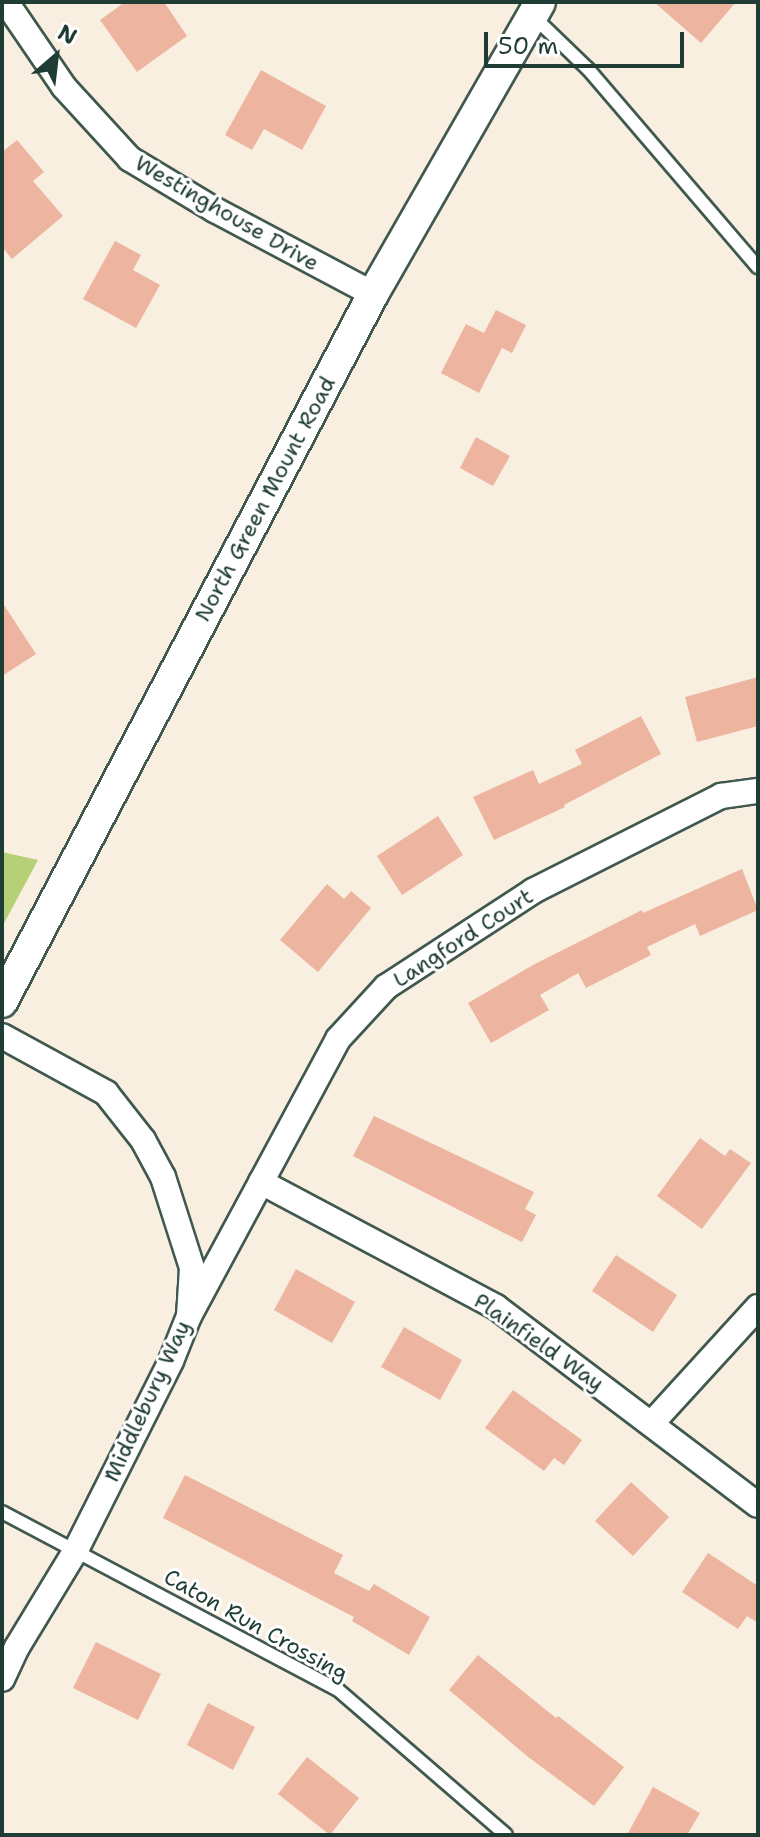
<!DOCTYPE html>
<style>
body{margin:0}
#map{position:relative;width:760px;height:1837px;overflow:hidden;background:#f8efe0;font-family:"Shantell Sans",sans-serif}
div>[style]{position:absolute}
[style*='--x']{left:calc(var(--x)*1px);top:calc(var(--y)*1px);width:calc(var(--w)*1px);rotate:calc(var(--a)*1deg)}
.green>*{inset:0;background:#b6d076}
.building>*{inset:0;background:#edb49f}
.roads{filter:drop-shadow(2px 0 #40584e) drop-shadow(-2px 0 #40584e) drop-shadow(0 2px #40584e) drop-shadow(0 -2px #40584e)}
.service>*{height:12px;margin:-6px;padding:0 6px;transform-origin:6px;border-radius:6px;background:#fff}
.minor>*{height:24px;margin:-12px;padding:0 12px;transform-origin:12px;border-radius:12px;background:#fff}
.tertiary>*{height:30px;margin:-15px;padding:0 15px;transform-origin:15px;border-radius:15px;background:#fff}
span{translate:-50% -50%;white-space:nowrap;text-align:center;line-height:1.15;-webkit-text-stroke:6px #fff;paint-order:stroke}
.street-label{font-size:22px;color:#1f3d34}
.frame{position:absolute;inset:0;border:4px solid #1f3d34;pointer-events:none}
.north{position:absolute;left:16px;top:16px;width:80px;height:80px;-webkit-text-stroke:6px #fff;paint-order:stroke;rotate:28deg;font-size:22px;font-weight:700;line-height:32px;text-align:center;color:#1f3d34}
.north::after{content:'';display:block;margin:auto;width:28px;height:36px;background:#1f3d34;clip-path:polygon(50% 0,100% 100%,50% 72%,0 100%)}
.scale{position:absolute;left:484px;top:32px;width:200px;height:36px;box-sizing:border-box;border:4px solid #1f3d34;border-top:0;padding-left:10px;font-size:24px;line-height:28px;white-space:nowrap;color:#1f3d34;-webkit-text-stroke:6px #fff;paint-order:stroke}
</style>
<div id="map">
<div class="green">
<i style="clip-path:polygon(2px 852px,38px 860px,2px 927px)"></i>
</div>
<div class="building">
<i style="clip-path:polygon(125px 2px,164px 2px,187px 36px,137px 72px,100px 20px)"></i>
<i style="clip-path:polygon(654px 2px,736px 2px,701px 43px)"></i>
<i style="clip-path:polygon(261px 70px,326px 106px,302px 150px,264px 129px,252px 150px,225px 135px)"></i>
<i style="clip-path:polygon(17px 140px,44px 172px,33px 181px,63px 216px,12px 259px,2px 247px,2px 152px)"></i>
<i style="clip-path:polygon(115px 241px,141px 255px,133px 270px,160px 285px,136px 328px,83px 299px)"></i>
<i style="clip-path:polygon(496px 310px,526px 325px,512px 353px,502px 348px,479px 393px,441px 373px,466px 324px,484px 333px)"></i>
<i style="clip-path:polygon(476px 437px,510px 456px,493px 486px,460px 468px)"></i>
<i style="clip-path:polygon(2px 602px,36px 654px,2px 676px)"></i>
<i style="clip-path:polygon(758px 677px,758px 726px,697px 742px,685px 697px)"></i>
<i style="clip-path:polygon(641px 716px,661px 754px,564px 805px,565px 807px,494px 840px,473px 797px,533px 770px,539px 784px,582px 764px,575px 750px)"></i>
<i style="clip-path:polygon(438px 816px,463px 855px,402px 895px,377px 856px)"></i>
<i style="clip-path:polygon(742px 869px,758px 910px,700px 936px,695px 924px,647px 947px,651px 955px,586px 988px,578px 973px,540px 995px,549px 1010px,491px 1043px,468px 1003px,533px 965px,642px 910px,643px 913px)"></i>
<i style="clip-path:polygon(327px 884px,344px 899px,351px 891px,371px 908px,318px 972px,280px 940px)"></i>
<i style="clip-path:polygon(374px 1116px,534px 1192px,525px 1209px,536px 1215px,522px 1242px,353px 1156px)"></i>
<i style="clip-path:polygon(700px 1138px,725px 1156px,730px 1149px,751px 1163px,702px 1229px,657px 1196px)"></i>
<i style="clip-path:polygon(616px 1255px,677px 1295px,653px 1332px,592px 1291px)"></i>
<i style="clip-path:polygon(296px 1269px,355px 1302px,332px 1343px,274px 1310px)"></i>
<i style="clip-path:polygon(404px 1327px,462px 1360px,440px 1400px,381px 1367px)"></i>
<i style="clip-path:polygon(513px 1390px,582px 1440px,564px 1465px,554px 1458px,544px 1471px,485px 1428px)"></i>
<i style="clip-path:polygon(185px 1475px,343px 1555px,334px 1573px,369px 1591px,374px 1584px,430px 1617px,409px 1655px,352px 1621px,354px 1617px,163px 1518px)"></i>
<i style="clip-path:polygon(631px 1482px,669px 1517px,633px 1556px,595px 1521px)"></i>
<i style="clip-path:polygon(708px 1553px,758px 1586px,758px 1623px,747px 1616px,738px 1629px,682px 1592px)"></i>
<i style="clip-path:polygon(96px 1642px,161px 1674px,138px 1720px,73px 1688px)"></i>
<i style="clip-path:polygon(478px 1655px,556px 1718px,558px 1716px,624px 1767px,594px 1806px,527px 1756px,449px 1690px)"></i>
<i style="clip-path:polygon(208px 1703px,255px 1727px,233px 1770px,187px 1745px)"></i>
<i style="clip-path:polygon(307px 1757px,359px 1798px,330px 1835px,278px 1794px)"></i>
<i style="clip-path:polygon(653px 1787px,700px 1813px,687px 1835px,627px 1835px)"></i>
</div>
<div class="roads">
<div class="service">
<i style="--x:532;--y:15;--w:78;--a:44"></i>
<i style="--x:588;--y:69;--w:261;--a:49.4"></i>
<i style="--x:2;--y:1512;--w:379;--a:27.9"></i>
<i style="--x:337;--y:1689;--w:223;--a:40.8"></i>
</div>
<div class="minor">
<i style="--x:6;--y:2;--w:103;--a:55.7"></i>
<i style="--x:64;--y:87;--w:98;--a:47.5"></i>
<i style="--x:130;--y:159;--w:99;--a:31"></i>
<i style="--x:215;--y:210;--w:179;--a:28"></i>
<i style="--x:2;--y:1036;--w:119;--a:28.7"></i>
<i style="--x:106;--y:1093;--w:60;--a:51.8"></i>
<i style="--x:143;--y:1140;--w:42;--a:61.6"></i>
<i style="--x:163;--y:1177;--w:96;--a:72.3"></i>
<i style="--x:192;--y:1268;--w:48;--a:93.6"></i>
<i style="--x:189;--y:1316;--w:48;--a:111.8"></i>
<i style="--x:171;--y:1361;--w:212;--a:116.7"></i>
<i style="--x:76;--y:1550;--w:114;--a:121.3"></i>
<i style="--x:17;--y:1647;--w:35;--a:115"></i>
<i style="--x:261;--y:1182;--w:266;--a:28"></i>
<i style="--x:496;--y:1307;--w:328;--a:37.1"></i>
<i style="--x:189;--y:1316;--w:315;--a:-61.7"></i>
<i style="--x:338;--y:1039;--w:71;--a:-47.3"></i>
<i style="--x:386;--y:987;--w:176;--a:-33.1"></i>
<i style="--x:533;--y:891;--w:211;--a:-26.8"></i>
<i style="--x:721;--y:796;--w:37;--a:-8"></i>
<i style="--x:652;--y:1423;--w:157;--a:-47.6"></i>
</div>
<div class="tertiary">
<i style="--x:2;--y:1002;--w:799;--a:-62.34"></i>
<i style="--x:373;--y:294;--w:336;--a:-60.2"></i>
</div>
</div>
<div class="street-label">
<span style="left:227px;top:213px;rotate:30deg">Westinghouse Drive</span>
<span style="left:265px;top:499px;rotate:-62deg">North Green Mount Road</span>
<span style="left:463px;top:938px;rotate:-33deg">Langford Court</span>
<span style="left:539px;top:1342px;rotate:35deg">Plainfield Way</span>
<span style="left:147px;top:1401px;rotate:-65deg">Middlebury Way</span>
<span style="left:256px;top:1625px;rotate:29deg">Caton Run Crossing</span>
</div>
<div class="frame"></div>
<div class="north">N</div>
<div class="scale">50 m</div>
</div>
